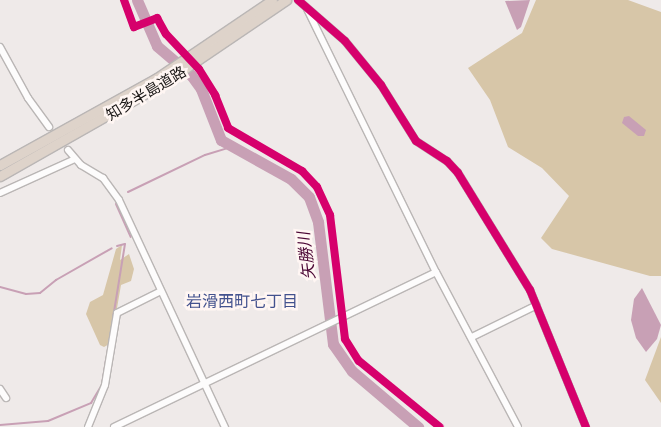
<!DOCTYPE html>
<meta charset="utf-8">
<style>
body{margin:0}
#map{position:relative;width:661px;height:427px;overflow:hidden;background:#efeae9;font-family:"Archivo Narrow","Noto Sans JP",sans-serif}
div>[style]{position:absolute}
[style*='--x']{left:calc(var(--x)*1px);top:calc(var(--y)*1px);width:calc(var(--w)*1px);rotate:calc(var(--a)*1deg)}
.forest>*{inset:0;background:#d7c6a8}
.water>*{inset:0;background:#c8a0b5}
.stream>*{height:2px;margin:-1px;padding:0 1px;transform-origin:1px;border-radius:1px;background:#c8a0b5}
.river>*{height:11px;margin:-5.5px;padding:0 5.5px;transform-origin:5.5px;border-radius:5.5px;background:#c8a0b5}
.roads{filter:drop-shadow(1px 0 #bab6b5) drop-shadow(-1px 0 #bab6b5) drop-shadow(0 1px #bab6b5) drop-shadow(0 -1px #bab6b5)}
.minor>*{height:6px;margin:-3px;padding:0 3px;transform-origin:3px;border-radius:3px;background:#fdfcfc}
.highway>*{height:9px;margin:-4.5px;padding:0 4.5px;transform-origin:4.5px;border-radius:4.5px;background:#ded3ca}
.cycleway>*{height:8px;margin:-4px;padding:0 4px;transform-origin:4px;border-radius:4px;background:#d6006c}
span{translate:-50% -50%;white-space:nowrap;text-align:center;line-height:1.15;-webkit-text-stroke:5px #fff6f3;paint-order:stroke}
.street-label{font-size:15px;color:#191615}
.water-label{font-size:16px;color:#4b0735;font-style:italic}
.neighbourhood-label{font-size:16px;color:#43528e}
</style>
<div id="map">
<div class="forest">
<i style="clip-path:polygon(536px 0,628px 0,661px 12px,661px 276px,650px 276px,552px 249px,541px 238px,569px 196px,542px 168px,508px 147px,490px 100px,468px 68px,522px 33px)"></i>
<i style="clip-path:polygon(122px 245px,120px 260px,129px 254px,134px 269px,131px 281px,121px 285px,111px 343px,104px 347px,100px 345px,86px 314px,90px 302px,103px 295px,116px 249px)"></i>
<i style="clip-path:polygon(661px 337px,661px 403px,645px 380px)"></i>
</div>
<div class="water">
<i style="clip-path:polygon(530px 0,521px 27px,517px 30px,505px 1px)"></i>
<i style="clip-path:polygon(629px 116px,646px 130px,644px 136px,638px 136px,622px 123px,624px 117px)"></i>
<i style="clip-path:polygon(642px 288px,661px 325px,657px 339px,646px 352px,636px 338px,631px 320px,634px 299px)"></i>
</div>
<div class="stream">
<i style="--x:128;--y:192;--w:85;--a:-25.7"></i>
<i style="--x:205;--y:155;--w:27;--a:-17"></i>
<i style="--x:116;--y:204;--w:36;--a:66"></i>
<i style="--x:117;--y:246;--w:8;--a:-14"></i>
<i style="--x:0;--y:287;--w:27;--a:15"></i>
<i style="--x:26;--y:294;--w:14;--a:-4"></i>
<i style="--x:40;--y:293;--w:21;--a:-39"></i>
<i style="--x:56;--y:280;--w:64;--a:-29.7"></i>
<i style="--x:113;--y:318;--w:75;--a:-80.8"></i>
<i style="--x:0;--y:425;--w:48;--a:-4.8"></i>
<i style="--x:48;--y:421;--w:47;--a:-22.7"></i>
<i style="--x:91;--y:403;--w:21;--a:-59"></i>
<i style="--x:102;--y:385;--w:26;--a:-81"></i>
</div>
<div class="river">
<i style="--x:137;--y:0;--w:50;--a:66.5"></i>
<i style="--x:157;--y:46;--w:45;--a:40.5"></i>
<i style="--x:191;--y:75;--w:17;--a:54"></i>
<i style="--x:201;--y:89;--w:55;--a:68.6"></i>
<i style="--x:221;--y:140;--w:80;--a:29.1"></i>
<i style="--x:291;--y:179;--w:25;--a:45"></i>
<i style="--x:309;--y:197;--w:27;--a:70"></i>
<i style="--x:318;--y:222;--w:123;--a:83"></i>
<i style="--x:333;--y:344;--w:33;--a:55"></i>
<i style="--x:352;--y:371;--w:87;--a:40.3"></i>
</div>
<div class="roads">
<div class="minor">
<i style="--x:298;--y:0;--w:62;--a:41.1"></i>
<i style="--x:345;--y:41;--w:57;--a:50.7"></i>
<i style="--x:381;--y:85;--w:66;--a:58"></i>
<i style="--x:416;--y:141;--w:37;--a:33"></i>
<i style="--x:447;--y:161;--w:16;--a:47"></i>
<i style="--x:458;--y:173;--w:137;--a:58.4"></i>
<i style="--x:530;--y:290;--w:148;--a:67.8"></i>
<i style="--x:307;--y:9;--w:293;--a:63.9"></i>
<i style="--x:436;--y:272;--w:175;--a:62.1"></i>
<i style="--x:0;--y:47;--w:58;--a:61.2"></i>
<i style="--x:28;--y:98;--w:36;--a:54"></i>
<i style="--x:68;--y:150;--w:20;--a:49"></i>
<i style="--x:81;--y:165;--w:26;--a:31"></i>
<i style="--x:103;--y:178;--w:27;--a:54"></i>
<i style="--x:119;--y:200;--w:251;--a:65"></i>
<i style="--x:0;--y:193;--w:82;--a:-24.4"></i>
<i style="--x:472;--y:337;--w:72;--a:-26.2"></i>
<i style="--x:0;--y:389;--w:11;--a:56"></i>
<i style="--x:88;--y:427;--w:45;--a:-68"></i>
<i style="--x:105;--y:385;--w:73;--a:-80.5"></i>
<i style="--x:117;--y:313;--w:49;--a:-26.6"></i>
<i style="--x:114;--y:427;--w:357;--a:-25.7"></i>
</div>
<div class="highway">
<i style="--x:0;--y:165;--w:179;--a:-29"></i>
<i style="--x:157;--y:78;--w:139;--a:-34.1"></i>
<i style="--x:0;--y:176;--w:186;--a:-29.6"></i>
<i style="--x:162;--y:84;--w:150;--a:-34.1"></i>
</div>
</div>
<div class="cycleway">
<i style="--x:124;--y:0;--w:29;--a:70"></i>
<i style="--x:134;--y:27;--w:25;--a:-21"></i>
<i style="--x:157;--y:18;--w:18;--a:61"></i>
<i style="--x:166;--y:34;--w:48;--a:46.7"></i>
<i style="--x:199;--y:69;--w:31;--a:58"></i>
<i style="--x:215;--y:95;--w:35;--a:68"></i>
<i style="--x:228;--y:128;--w:86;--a:30.2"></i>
<i style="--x:302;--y:171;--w:22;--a:47"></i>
<i style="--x:317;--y:187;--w:31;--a:65"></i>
<i style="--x:330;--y:215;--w:125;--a:83.1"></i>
<i style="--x:345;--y:339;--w:26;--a:58"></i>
<i style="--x:359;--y:361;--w:104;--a:39.2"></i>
<i style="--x:298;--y:0;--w:62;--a:41.1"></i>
<i style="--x:345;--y:41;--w:57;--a:50.7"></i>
<i style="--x:381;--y:85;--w:66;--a:58"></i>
<i style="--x:416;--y:141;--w:37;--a:33"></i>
<i style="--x:447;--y:161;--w:16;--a:47"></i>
<i style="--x:458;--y:173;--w:137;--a:58.4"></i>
<i style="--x:530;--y:290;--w:148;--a:67.8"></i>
</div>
<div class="street-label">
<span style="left:146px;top:93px;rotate:-31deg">知多半島道路</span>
</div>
<div class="water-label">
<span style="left:306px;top:256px;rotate:-97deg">矢勝川</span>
</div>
<div class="neighbourhood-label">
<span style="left:242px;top:301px">岩滑西町七丁目</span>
</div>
</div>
